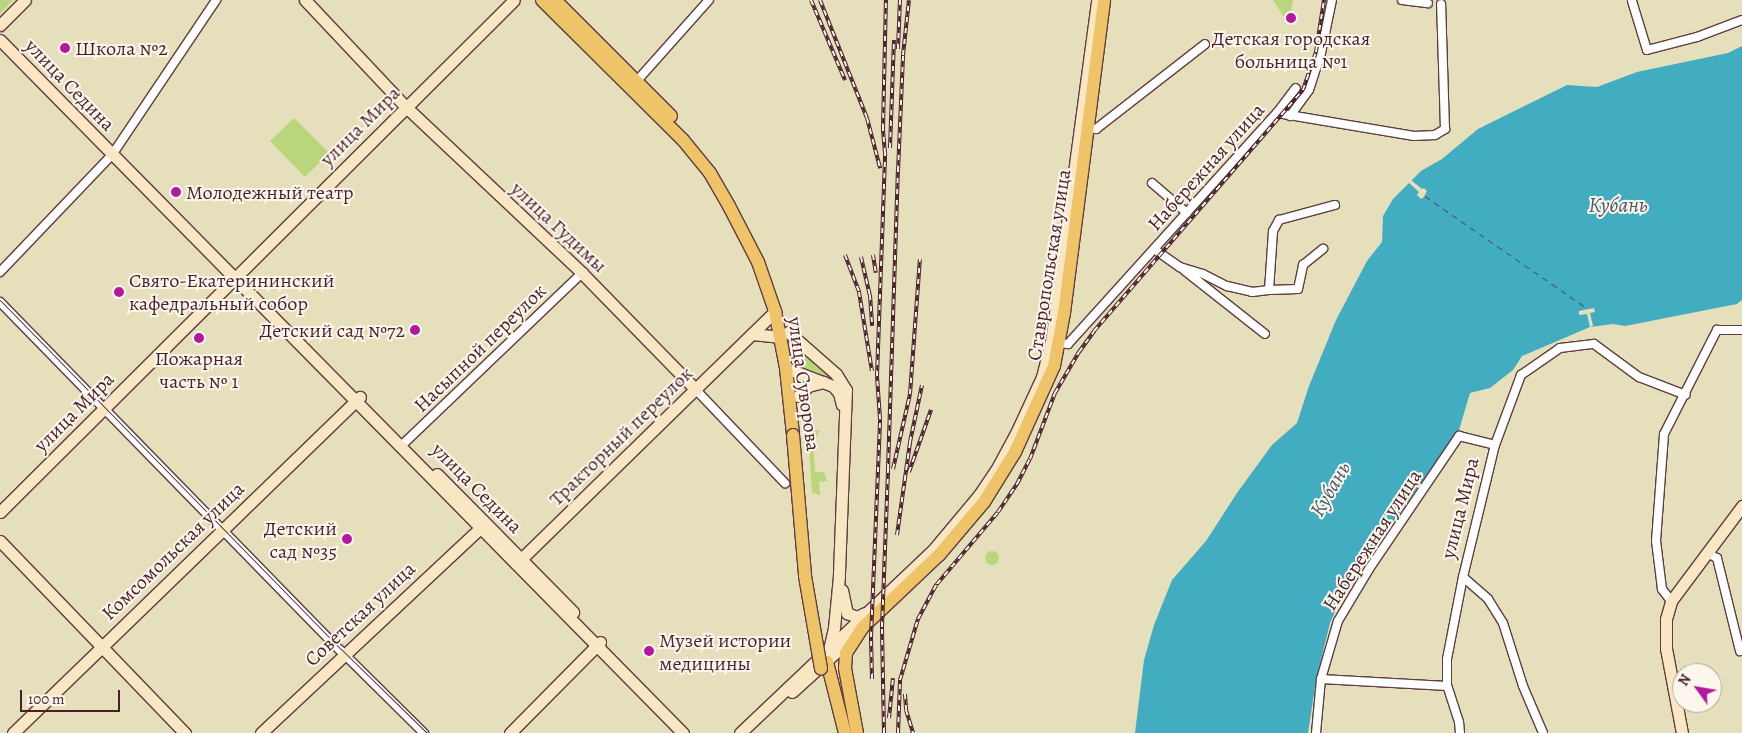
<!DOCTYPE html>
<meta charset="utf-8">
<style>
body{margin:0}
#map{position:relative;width:1742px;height:733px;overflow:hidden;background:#e5dfbb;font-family:Alegreya,serif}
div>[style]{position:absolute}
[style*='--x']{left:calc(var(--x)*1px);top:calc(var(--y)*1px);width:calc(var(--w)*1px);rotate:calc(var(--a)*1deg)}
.green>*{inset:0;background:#bad67c}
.round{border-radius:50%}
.water>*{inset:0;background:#42acc1}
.pier>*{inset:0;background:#e5dfbb}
.ferry>*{height:1px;margin-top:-0.5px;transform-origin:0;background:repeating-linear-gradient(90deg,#475767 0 6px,transparent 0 11px)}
.roads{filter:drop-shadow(1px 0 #613c41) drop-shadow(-1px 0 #613c41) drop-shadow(0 1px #613c41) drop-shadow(0 -1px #613c41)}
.street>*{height:8px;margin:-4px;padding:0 4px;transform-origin:4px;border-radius:4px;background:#fff}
.secondary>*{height:11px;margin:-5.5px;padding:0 5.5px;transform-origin:5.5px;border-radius:5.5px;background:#f9e7c3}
.primary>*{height:12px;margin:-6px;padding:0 6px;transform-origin:6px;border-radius:6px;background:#efc469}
.tram>*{height:1px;margin:-0.5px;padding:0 0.5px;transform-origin:0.5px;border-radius:0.5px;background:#4a1f2b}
.rail>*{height:4px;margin-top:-2px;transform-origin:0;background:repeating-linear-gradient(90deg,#fbf7ec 0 5.5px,#4a1f2b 0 11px);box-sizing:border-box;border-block:1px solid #4a1f2b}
.bridges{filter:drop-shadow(1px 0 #613c41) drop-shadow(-1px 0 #613c41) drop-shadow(0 1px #613c41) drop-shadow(0 -1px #613c41)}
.primary-bridge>*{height:12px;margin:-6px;padding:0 6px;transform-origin:6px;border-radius:6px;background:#efc469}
.dots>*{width:14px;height:14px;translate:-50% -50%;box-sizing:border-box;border:2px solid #fbf7ec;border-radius:50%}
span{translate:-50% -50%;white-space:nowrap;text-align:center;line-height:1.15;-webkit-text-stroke:4px #fbf7ec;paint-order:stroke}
.poi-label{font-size:20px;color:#4a1f2b}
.left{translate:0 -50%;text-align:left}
.right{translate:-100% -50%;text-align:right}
.street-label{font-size:20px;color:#4a1f2b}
.water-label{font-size:21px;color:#475767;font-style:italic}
.north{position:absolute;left:1672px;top:663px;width:50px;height:50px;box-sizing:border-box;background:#fbf7ec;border:1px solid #b4a19f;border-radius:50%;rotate:302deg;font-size:14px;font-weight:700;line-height:20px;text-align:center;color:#4a1f2b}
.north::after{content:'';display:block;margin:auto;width:18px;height:22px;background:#b5179e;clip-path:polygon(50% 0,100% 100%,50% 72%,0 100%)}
.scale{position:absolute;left:20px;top:690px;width:100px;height:22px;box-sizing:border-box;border:2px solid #4a1f2b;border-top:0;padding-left:6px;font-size:15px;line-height:18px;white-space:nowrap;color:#4a1f2b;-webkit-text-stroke:4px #fbf7ec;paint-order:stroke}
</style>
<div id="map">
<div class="green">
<i style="clip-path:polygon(0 0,13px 0,0 14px)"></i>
<i style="clip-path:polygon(1273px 0,1293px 0,1290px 17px,1283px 16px)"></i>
<i style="clip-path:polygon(294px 118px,329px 153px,305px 177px,270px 141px)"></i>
<i style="clip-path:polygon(798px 346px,835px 378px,834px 380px,801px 369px)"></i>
<i style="clip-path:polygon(820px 430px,813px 442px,815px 472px,824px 472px,827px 481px,819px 482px,820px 495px,812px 493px,808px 432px)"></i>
<i class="round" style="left:985px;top:551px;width:14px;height:14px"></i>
</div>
<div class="water">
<i style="clip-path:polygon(1742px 46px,1742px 300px,1737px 304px,1625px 326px,1613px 324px,1590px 327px,1522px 356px,1513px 370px,1490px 388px,1470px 393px,1459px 430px,1345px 589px,1330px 623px,1316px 680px,1308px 733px,1135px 733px,1144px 660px,1154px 625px,1172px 580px,1206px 541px,1237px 493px,1272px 445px,1297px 423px,1309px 386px,1336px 320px,1367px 261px,1382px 242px,1383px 216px,1393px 199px,1421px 171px,1442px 159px,1478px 129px,1567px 85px,1597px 87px,1637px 72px,1728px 53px)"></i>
</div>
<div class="pier">
<i style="clip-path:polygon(1411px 180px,1422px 189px,1424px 188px,1427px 191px,1424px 197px,1421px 199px,1417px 195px,1419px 192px,1409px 183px)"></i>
<i style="clip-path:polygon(1594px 308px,1595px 312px,1590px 313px,1593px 326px,1590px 327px,1587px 314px,1579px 315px,1579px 311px)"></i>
</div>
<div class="ferry">
<i style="--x:1425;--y:196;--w:198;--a:34.7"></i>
</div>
<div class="roads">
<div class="street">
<i style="--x:1402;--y:0;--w:26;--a:7"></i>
<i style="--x:1632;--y:1;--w:51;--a:73"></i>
<i style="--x:1647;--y:50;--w:52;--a:-14.6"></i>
<i style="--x:1697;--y:37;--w:48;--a:-20.7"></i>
<i style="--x:635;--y:83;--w:111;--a:-48.3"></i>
<i style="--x:1277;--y:113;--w:139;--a:9.5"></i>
<i style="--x:1414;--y:136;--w:21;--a:-3"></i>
<i style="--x:1435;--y:135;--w:12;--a:-31"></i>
<i style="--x:1445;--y:129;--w:125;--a:-91.8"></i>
<i style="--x:1290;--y:116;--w:32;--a:-54"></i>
<i style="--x:1309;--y:90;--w:39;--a:-72"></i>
<i style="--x:1321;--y:53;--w:54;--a:-78.3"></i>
<i style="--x:1084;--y:128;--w:12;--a:5"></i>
<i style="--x:1096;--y:129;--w:138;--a:-37.9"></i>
<i style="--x:1152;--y:183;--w:46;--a:40.6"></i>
<i style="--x:1154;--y:249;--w:32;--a:35"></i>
<i style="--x:1180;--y:267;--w:24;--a:17"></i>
<i style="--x:1203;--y:274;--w:27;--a:27"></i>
<i style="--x:1227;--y:286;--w:26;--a:13"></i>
<i style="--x:1252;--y:292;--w:17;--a:-7"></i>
<i style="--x:1269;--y:290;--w:59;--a:-86.1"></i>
<i style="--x:1273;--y:231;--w:13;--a:-61"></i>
<i style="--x:1279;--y:220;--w:58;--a:-15"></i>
<i style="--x:1184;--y:270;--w:103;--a:38.3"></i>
<i style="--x:0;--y:272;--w:162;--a:-46.3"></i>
<i style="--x:112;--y:155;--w:187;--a:-56.1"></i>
<i style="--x:1269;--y:290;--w:29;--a:-2"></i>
<i style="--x:1298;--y:289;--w:25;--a:-78"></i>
<i style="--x:1303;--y:265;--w:26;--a:-39"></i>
<i style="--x:0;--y:302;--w:487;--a:45.7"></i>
<i style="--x:340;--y:650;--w:118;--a:44.7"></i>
<i style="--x:1056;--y:343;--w:12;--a:5"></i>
<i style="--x:1068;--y:344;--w:312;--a:-47.9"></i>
<i style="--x:1277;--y:113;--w:31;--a:-53"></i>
<i style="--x:696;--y:390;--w:129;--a:46.3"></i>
<i style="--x:400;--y:447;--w:252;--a:-43.7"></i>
<i style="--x:1707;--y:553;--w:11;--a:27"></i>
<i style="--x:1717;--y:558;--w:96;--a:76.1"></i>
<i style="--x:1463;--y:577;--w:33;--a:41"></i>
<i style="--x:1488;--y:599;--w:28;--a:58"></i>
<i style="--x:1503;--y:623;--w:66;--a:72.4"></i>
<i style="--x:1523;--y:686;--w:51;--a:66.9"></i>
<i style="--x:1671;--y:601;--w:15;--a:-127"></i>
<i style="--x:1662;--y:589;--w:48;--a:-97.1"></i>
<i style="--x:1656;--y:541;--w:107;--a:-85.7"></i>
<i style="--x:1664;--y:434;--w:117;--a:-63"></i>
<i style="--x:1717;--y:330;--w:25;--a:0"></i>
<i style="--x:1321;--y:679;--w:126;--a:3.2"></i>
<i style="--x:1316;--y:733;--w:54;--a:-84.7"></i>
<i style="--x:1321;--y:679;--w:60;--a:-73.7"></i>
<i style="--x:1338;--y:621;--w:61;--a:-59.2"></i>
<i style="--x:1369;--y:569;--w:161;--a:-55.9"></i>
<i style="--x:1459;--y:436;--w:37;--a:14"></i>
<i style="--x:1460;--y:733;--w:11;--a:-95"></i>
<i style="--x:1459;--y:722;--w:38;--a:-108"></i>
<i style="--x:1447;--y:686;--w:27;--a:-90"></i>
<i style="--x:1447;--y:659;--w:84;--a:-79"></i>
<i style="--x:1463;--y:577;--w:136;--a:-76.4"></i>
<i style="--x:1495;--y:445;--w:75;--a:-69.6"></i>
<i style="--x:1521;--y:375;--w:47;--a:-34.7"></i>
<i style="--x:1560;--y:348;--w:34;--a:-7"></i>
<i style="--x:1594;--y:344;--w:56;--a:36.3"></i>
<i style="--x:1639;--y:377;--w:50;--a:21"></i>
</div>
<div class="secondary">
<i style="--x:305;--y:0;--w:147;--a:46.7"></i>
<i style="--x:406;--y:107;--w:242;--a:43.3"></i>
<i style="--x:582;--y:273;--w:163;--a:45.7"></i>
<i style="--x:0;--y:25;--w:35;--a:-45"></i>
<i style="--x:0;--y:40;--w:973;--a:45.42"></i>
<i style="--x:788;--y:332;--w:64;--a:41.2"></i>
<i style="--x:836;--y:374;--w:19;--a:58"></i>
<i style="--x:846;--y:390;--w:186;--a:92.2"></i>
<i style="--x:839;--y:576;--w:52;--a:95.5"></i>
<i style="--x:834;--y:628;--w:18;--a:103"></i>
<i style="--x:752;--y:334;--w:29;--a:6"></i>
<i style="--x:786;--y:368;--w:50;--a:21"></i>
<i style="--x:833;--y:386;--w:9;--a:49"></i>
<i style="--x:839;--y:393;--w:12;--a:76"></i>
<i style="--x:798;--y:396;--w:14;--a:-45"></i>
<i style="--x:808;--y:386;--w:16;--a:-15"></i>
<i style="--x:437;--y:474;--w:194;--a:45.4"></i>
<i style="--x:0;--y:512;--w:725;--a:-44.89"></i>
<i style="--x:0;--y:541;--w:267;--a:46.1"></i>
<i style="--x:517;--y:563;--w:361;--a:-44.3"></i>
<i style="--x:842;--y:590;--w:24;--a:78"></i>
<i style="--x:847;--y:613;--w:11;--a:22"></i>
<i style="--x:857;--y:617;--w:9;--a:-27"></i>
<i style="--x:792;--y:692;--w:86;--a:-42.2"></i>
<i style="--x:13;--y:733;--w:483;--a:-44.1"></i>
<i style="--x:261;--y:733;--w:306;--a:-43.1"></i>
<i style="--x:510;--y:733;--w:128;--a:-45.3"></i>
<i style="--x:740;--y:733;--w:266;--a:-43.5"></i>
<i style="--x:933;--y:550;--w:72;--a:-50.1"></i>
<i style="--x:979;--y:495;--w:30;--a:-56"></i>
<i style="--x:996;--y:470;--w:44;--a:-61.7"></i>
<i style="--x:1017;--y:431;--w:60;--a:-65.2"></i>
<i style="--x:1042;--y:377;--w:36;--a:-76"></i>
<i style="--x:1051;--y:342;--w:345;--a:-82.3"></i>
<i style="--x:1682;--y:733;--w:86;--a:-100.7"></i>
<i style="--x:1666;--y:648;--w:29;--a:-90"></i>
<i style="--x:1666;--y:619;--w:19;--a:-74"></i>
<i style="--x:1671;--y:601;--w:119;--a:-53.2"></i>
</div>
<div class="primary">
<i style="--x:542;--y:0;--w:199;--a:44.8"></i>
<i style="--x:683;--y:140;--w:43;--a:50.7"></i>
<i style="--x:710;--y:173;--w:38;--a:60"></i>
<i style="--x:729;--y:206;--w:63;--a:62.6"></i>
<i style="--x:758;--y:262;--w:52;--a:70.9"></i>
<i style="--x:775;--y:311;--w:58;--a:79.1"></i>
<i style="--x:786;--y:368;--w:67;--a:84"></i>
<i style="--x:555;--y:0;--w:164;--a:45"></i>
<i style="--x:827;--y:662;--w:73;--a:75.8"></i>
<i style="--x:857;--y:733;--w:66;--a:-100.5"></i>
<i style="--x:845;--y:668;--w:15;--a:-86"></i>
<i style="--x:846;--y:653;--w:31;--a:-57"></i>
<i style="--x:863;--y:627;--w:105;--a:-43.5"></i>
<i style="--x:939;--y:555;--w:70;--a:-49.7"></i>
<i style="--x:984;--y:502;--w:59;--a:-58.2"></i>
<i style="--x:1015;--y:452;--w:94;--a:-65.6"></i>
<i style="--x:1054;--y:366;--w:54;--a:-79.3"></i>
<i style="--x:1064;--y:313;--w:316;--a:-82.7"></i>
</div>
</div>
<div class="tram">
<i style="--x:0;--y:300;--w:488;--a:45.7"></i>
<i style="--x:341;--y:649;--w:120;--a:44.3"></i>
</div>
<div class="rail">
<i style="--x:811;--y:0;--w:87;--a:67"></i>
<i style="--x:820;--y:0;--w:127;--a:68.3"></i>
<i style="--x:867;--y:118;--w:52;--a:75.4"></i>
<i style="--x:898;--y:49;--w:49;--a:-87.7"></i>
<i style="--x:890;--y:148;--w:108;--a:-87.9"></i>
<i style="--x:845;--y:255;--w:40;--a:69"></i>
<i style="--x:859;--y:292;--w:80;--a:80.7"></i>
<i style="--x:873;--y:255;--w:18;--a:81"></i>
<i style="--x:861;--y:257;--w:39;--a:77"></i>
<i style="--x:870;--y:295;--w:31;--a:86"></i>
<i style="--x:893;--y:469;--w:77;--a:-77.2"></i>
<i style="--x:910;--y:394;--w:135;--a:-85.8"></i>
<i style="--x:909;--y:472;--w:66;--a:-70.5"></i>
<i style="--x:897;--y:535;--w:94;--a:-82"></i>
<i style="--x:910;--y:442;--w:58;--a:-78.1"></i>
<i style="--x:872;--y:679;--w:42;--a:-91.4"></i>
<i style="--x:871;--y:637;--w:218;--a:-87.6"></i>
<i style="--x:880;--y:419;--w:43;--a:-94"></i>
<i style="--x:877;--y:376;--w:223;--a:-87.9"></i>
<i style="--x:885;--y:153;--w:24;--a:-95"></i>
<i style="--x:883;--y:129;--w:129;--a:-88.7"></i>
<i style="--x:905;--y:694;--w:16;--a:86"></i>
<i style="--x:906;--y:710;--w:24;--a:73"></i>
<i style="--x:889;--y:718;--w:40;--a:-84.3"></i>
<i style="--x:884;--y:733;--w:106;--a:-91.1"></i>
<i style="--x:882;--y:627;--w:158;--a:-87.8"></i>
<i style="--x:888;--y:469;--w:298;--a:-88.1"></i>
<i style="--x:898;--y:171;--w:116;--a:-87.5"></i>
<i style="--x:903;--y:55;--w:55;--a:-83.8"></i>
<i style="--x:898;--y:733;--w:53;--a:-87.8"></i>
<i style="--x:900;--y:680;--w:64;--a:-73.6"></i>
<i style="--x:918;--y:619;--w:40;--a:-62"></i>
<i style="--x:937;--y:584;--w:94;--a:-49.7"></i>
<i style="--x:998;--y:512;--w:34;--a:-56"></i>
<i style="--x:1017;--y:484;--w:28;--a:-63"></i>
<i style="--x:1030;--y:459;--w:71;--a:-69.3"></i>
<i style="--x:1055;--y:393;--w:48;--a:-59.7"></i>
<i style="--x:1079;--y:352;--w:26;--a:-54"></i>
<i style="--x:1094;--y:331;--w:319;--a:-49.1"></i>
<i style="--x:1303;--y:90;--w:40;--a:-71.1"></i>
<i style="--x:1316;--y:52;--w:53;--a:-81.3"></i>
</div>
<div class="bridges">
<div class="primary-bridge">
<i style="--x:793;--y:435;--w:142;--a:85.1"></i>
<i style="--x:805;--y:576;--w:94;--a:80.2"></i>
</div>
</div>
<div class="dots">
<i style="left:1291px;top:18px;background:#b5179e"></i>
<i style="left:65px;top:48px;background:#b5179e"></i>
<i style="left:176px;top:192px;background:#b5179e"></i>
<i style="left:119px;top:292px;background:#b5179e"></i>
<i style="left:415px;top:330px;background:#b5179e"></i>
<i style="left:199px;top:338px;background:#b5179e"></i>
<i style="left:347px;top:539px;background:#b5179e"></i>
<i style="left:649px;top:651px;background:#b5179e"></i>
</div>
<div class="poi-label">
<span style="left:1291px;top:50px">Детская городская<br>больница №1</span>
<span class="left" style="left:75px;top:48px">Школа №2</span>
<span class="left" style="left:186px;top:192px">Молодежный театр</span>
<span class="left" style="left:129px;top:292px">Свято-Екатерининский<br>кафедральный собор</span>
<span class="right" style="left:405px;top:330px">Детский сад №72</span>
<span style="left:199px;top:370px">Пожарная<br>часть № 1</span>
<span class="right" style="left:337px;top:540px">Детский<br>сад №35</span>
<span class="left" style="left:659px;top:652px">Музей истории<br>медицины</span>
</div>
<div class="street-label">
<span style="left:70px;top:85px;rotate:46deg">улица Седина</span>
<span style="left:360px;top:126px;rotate:-45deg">улица Мира</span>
<span style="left:1206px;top:167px;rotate:-48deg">Набережная улица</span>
<span style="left:559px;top:227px;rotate:43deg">улица Гудимы</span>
<span style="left:1049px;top:265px;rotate:-81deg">Ставропольская улица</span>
<span style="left:480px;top:348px;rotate:-44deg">Насыпной переулок</span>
<span style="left:804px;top:384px;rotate:82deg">улица Суворова</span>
<span style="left:74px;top:412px;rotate:-45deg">улица Мира</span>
<span style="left:621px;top:436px;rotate:-44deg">Тракторный переулок</span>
<span style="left:477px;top:488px;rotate:45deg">улица Седина</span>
<span style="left:1460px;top:508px;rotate:-76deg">улица Мира</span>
<span style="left:1372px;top:540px;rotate:-57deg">Набережная улица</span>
<span style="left:173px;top:551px;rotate:-44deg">Комсомольская улица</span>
<span style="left:360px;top:614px;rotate:-43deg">Советская улица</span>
</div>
<div class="water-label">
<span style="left:1618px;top:205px">Кубань</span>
<span style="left:1330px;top:489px;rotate:-60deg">Кубань</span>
</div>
<div class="north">N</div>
<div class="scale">100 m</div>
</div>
